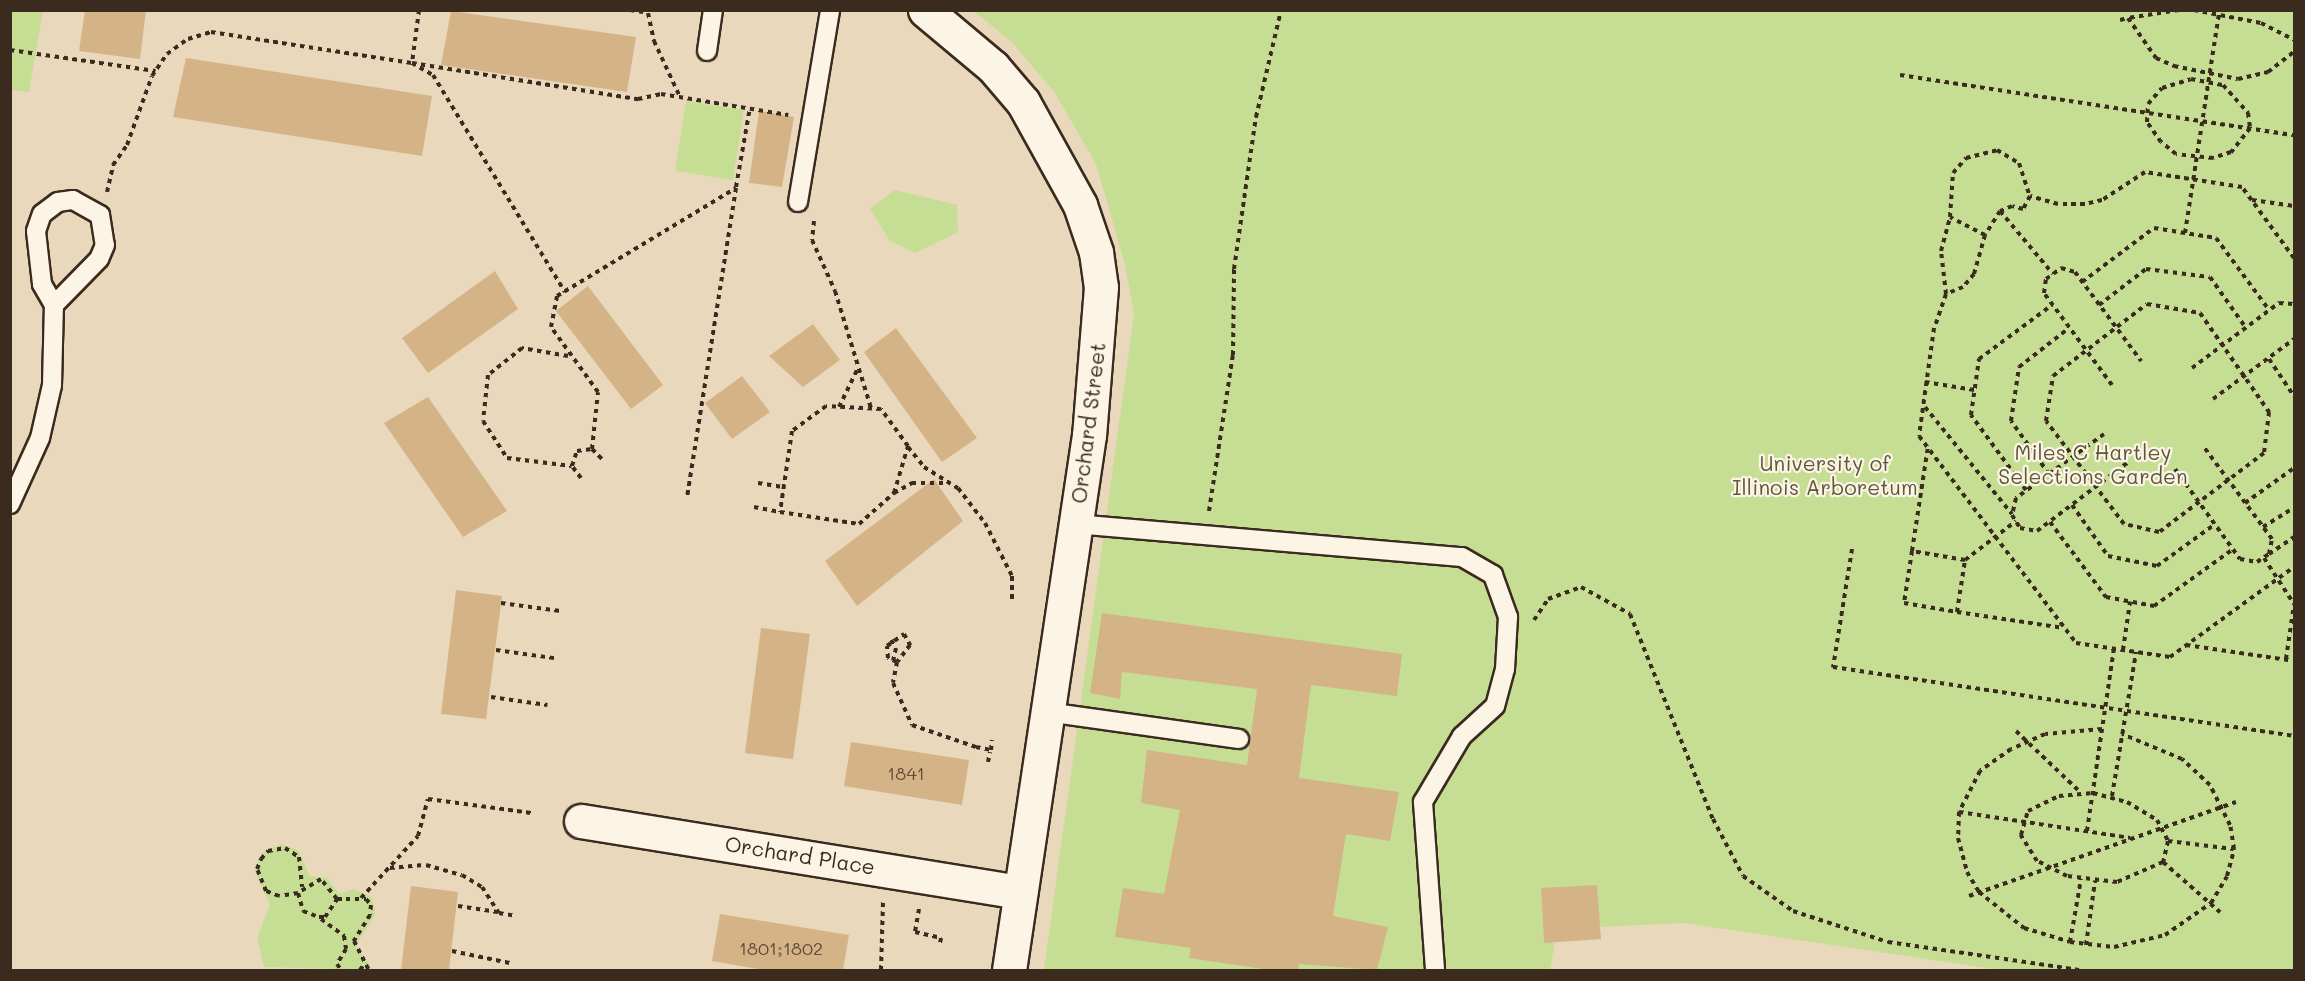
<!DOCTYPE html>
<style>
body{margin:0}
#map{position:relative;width:2305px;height:981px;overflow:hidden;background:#f4e8d2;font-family:Mali,sans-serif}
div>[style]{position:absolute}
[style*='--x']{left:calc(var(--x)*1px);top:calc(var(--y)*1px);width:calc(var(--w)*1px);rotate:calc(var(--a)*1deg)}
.built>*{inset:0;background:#ead8bc}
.green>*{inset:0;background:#c6de94}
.building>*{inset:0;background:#d4b487}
.path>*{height:4px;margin-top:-2px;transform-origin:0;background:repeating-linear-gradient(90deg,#3b2a1e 0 4.5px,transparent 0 9px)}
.roads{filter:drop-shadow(2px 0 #3b2a1e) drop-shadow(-2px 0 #3b2a1e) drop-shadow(0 2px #3b2a1e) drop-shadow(0 -2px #3b2a1e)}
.lane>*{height:18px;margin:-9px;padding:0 9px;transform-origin:9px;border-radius:9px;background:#fcf5e5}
.street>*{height:33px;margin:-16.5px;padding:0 16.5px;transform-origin:16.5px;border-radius:16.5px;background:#fcf5e5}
span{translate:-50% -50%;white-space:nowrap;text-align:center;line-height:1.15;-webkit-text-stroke:4.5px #fcf5e5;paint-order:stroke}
.number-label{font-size:18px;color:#614c38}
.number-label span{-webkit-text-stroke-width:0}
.street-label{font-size:21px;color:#3b2a1e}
.park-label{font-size:21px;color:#5e573c}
.frame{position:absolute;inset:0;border:12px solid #3b2a1e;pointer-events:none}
</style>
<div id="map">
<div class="built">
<i style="clip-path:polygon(11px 11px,2294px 11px,2294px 970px,11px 970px)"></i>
</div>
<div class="green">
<i style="clip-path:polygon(11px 10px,43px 11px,29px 92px,11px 90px)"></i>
<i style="clip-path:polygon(973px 11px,2294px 11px,2294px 970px,2000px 970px,1684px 923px,1600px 927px,1597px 885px,1541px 889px,1544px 942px,1555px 942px,1550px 970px,1044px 970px,1134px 314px,1125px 265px,1096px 164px,1055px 93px,1012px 42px)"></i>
<i style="clip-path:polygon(686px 101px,744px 110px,733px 180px,675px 171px)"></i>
<i style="clip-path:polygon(895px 190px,957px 205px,958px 232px,915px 253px,890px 241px,870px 209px)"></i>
<i style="clip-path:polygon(281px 844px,298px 850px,310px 876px,327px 878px,339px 894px,354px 889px,372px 897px,375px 915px,356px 945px,373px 970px,264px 967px,257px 938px,270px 905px,254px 870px,262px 853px)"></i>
</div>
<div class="building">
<i style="clip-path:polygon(85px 10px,146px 10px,140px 59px,79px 51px)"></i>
<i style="clip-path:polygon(451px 11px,636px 37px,627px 92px,441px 65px)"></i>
<i style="clip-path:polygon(186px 58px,432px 96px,422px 156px,173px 117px)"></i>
<i style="clip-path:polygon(759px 111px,794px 117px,782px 187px,749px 183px)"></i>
<i style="clip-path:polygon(495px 271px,518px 309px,428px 373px,402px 338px)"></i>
<i style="clip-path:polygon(588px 286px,663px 385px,631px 409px,556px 311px)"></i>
<i style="clip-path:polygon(813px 324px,840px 360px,803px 387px,769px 356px)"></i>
<i style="clip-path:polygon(896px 328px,977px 438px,942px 462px,864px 352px)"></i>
<i style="clip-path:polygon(742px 376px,770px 412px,732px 439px,705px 403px)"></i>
<i style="clip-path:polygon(428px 397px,507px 511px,463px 537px,384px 423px)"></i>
<i style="clip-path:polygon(934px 479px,963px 521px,857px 606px,825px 561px)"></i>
<i style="clip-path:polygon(456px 590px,502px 596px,486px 719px,441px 714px)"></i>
<i style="clip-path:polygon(1102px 613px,1402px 654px,1397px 696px,1311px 685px,1299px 778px,1399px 792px,1390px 841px,1346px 834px,1333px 916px,1388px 927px,1377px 970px,1299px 964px,1298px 970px,1270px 970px,1189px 958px,1191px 948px,1115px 937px,1123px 888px,1164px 894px,1180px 810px,1141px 803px,1147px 750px,1247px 765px,1257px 689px,1122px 672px,1120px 699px,1090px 693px)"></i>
<i style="clip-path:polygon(761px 628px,810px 634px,793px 759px,745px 753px)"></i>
<i style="clip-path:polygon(851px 742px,969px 760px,962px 805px,844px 786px)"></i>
<i style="clip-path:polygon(1597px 885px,1601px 939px,1544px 943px,1541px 888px)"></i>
<i style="clip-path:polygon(411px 886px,458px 892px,449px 970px,401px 970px)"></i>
<i style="clip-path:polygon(720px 914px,849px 935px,843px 970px,764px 970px,712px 961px)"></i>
</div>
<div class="path">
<i style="--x:419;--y:10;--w:53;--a:97.5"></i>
<i style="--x:412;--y:63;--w:229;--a:9.1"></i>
<i style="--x:638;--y:99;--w:24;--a:-12"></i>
<i style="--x:661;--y:94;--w:129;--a:9.4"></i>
<i style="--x:630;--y:10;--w:18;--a:9"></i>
<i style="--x:648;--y:13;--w:29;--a:78"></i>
<i style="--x:654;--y:41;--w:62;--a:65.1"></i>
<i style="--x:2179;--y:10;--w:52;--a:171.1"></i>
<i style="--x:2128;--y:18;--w:49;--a:55"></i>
<i style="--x:2156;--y:58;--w:20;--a:24"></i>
<i style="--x:2174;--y:66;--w:65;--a:11.5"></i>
<i style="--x:2238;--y:79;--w:31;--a:-13"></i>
<i style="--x:2268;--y:72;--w:33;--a:-38"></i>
<i style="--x:2194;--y:10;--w:68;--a:11"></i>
<i style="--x:2261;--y:23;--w:37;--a:27"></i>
<i style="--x:2120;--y:20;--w:8;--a:-14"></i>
<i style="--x:10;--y:50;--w:147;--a:8.2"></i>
<i style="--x:1900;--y:75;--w:399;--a:8.7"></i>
<i style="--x:2191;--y:79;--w:33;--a:11"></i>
<i style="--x:2223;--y:85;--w:38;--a:48"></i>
<i style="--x:2248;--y:113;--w:15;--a:82"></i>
<i style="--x:2250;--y:128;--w:31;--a:128"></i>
<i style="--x:2231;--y:152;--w:19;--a:162"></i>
<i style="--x:2213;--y:158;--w:37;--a:-174"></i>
<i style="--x:2176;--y:154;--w:19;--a:-141"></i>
<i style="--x:2161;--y:142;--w:24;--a:-125"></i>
<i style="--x:2147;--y:122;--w:18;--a:-87"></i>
<i style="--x:2148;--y:104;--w:21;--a:-49"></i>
<i style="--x:2162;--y:88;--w:30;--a:-17"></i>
<i style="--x:736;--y:187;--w:80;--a:-80"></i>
<i style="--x:107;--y:192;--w:28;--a:-77"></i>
<i style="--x:113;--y:165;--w:24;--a:-55"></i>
<i style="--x:127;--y:145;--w:73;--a:-70.1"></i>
<i style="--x:152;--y:76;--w:27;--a:-56"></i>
<i style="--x:167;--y:54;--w:26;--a:-36"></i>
<i style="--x:188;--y:39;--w:24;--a:-17"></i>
<i style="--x:211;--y:32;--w:203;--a:8.8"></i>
<i style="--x:412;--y:63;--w:24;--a:30"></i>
<i style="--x:433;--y:75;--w:254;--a:58.7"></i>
<i style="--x:2252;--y:200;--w:42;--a:8.1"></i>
<i style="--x:2000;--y:211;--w:82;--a:49.9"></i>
<i style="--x:814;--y:221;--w:19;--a:96"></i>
<i style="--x:812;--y:240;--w:56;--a:65.7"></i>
<i style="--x:835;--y:291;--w:122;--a:72.9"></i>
<i style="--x:2185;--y:233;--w:223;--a:-81.2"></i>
<i style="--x:1985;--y:235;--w:39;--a:-153"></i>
<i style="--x:1950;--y:217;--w:44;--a:-86.1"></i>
<i style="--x:1953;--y:173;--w:20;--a:-49"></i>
<i style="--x:1966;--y:158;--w:32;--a:-14"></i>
<i style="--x:1997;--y:150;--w:26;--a:31"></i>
<i style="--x:2019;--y:163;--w:35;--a:72"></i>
<i style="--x:2294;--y:258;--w:88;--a:-126.2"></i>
<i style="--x:2242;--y:187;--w:98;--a:-171.2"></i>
<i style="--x:2145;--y:172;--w:51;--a:146.9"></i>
<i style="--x:2102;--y:200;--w:17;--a:167"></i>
<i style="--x:2085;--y:204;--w:27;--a:180"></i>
<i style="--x:2058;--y:204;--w:29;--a:-164"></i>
<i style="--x:2030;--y:196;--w:15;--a:118"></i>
<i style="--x:2023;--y:209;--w:11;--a:-165"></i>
<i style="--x:2012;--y:206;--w:13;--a:157"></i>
<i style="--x:2000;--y:211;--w:28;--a:122"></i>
<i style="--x:1985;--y:235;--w:41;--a:105.8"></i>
<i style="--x:1974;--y:274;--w:17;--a:130"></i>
<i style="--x:1963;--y:287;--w:18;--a:158"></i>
<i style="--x:1946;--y:294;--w:36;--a:109"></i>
<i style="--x:1934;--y:328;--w:109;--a:97.9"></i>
<i style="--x:1919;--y:436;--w:260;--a:52.8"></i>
<i style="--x:2076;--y:643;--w:95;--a:8.5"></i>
<i style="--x:2170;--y:657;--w:153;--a:-36"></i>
<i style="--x:2082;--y:282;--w:90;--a:-36.9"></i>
<i style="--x:2154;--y:228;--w:63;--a:9.2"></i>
<i style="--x:2216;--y:238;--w:89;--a:53.6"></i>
<i style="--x:1946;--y:294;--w:43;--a:-96.6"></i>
<i style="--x:1941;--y:251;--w:35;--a:-75"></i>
<i style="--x:2147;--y:304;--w:54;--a:9.6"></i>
<i style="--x:2200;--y:313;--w:121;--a:55.1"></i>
<i style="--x:2269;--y:412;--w:41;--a:97"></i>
<i style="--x:2264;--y:453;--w:131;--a:143"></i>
<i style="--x:2159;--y:532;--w:36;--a:-167"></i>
<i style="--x:2124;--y:524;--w:129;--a:-127.1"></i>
<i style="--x:2046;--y:421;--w:46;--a:-81.2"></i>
<i style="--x:2053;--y:376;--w:118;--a:-37.5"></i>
<i style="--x:2099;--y:305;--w:59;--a:-37.5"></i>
<i style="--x:2146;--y:269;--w:64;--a:7.1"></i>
<i style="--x:2210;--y:277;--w:62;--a:54.8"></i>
<i style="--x:568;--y:356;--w:47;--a:-170.1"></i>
<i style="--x:522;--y:348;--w:43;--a:141.5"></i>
<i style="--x:488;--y:375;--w:46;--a:96.2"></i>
<i style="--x:483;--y:421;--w:44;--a:57"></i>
<i style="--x:507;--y:458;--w:65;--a:7"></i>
<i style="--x:2269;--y:359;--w:45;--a:56"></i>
<i style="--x:2192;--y:368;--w:109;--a:-36.8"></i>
<i style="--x:2279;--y:303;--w:15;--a:4"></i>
<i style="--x:1925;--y:382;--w:50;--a:9.3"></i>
<i style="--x:2112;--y:385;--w:114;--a:-126.5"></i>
<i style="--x:2044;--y:293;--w:14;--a:-82"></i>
<i style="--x:2046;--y:279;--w:19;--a:-36"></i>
<i style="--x:2061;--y:268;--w:15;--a:16"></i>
<i style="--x:2075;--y:272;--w:111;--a:53.4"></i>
<i style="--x:2213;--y:399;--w:101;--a:-36.5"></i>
<i style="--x:839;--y:407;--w:43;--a:-64"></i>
<i style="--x:1925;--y:407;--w:138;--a:50.9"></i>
<i style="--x:2104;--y:434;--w:109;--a:144"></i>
<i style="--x:2016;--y:498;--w:17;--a:103"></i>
<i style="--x:2012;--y:515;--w:15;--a:58"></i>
<i style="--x:2020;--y:528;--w:17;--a:10"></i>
<i style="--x:2037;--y:531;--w:113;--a:-37.1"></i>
<i style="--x:908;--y:447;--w:26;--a:51"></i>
<i style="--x:924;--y:467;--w:40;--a:32"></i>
<i style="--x:958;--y:488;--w:44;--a:52.4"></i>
<i style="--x:985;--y:523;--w:59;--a:63"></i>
<i style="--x:1012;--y:576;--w:25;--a:90"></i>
<i style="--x:592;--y:449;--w:57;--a:-84"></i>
<i style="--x:598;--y:392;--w:80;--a:-125.9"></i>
<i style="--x:551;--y:327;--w:32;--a:-79"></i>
<i style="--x:557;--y:296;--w:209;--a:-31.1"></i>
<i style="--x:736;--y:188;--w:312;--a:99"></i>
<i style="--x:2175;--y:469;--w:111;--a:54.2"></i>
<i style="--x:2240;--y:559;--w:17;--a:10"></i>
<i style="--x:2257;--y:562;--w:14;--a:-34"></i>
<i style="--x:2269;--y:554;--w:15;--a:-79"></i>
<i style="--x:2272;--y:539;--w:114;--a:-126.5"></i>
<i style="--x:2049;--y:474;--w:65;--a:-125.6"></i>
<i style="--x:2011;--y:421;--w:55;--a:-81.6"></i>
<i style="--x:2019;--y:367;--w:63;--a:-38"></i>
<i style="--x:581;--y:478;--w:15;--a:-127"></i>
<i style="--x:572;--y:466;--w:16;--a:-72"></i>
<i style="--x:577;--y:451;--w:15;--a:-8"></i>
<i style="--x:592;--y:449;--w:16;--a:45"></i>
<i style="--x:758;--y:483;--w:25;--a:9"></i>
<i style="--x:2026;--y:490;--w:93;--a:-126.3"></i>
<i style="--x:1971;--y:415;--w:57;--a:-81.9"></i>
<i style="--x:1979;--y:359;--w:91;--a:-36.5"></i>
<i style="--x:894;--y:493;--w:21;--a:-29"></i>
<i style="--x:912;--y:483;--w:35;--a:0"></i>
<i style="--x:2245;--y:503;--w:60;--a:-35.5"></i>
<i style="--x:2072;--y:505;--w:62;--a:54.8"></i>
<i style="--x:2108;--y:556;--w:50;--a:11.5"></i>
<i style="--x:2157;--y:566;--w:72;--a:-35.9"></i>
<i style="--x:754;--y:507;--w:26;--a:11"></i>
<i style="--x:780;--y:512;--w:80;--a:8.6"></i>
<i style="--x:859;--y:524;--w:47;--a:-41.5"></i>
<i style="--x:894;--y:493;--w:49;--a:-73.4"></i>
<i style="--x:908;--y:446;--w:46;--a:-126.1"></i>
<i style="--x:881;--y:409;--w:55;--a:-176.9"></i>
<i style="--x:826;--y:406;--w:42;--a:143.7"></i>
<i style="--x:792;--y:431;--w:82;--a:98.4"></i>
<i style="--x:1209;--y:511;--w:158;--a:-81.3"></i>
<i style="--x:1233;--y:355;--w:86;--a:-89.3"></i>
<i style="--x:1234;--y:269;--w:154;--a:-81.8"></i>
<i style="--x:1256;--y:117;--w:110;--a:-76.8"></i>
<i style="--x:2050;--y:522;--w:94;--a:53.3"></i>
<i style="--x:2106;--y:597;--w:49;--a:10.6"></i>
<i style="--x:2154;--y:606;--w:97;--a:-35.8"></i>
<i style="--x:2263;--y:527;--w:36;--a:-32"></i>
<i style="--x:1852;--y:549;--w:120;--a:99.1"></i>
<i style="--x:1833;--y:667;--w:466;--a:8.5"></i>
<i style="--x:1912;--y:551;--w:105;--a:-81.3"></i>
<i style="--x:2269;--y:554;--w:30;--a:-34"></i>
<i style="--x:2264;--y:558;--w:55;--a:56.9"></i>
<i style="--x:1965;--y:560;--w:64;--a:-37.4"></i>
<i style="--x:501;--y:603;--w:60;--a:7.7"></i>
<i style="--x:1957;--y:612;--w:53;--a:-81.3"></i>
<i style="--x:1965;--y:560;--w:54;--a:-170.4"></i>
<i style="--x:1912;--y:551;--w:53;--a:98.7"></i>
<i style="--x:1904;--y:603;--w:54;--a:9.6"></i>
<i style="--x:1957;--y:612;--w:108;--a:8.5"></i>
<i style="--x:1534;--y:620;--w:25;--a:-56"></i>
<i style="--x:1548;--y:599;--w:35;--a:-20"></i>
<i style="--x:1581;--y:587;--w:56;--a:28.9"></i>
<i style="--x:1630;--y:614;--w:221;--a:68"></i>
<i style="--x:1713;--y:819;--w:64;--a:62.2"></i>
<i style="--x:1743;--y:876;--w:61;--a:35"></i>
<i style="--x:1793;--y:911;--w:100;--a:18.1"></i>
<i style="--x:1888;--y:942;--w:193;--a:8.3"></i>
<i style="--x:891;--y:640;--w:9;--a:58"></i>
<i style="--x:896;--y:648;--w:13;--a:103"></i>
<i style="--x:2186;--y:645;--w:109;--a:8.4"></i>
<i style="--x:496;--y:650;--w:59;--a:7.9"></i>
<i style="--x:2123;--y:650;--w:49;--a:-81.7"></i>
<i style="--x:2286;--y:659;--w:56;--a:-81.7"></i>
<i style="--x:897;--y:662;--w:10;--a:-156"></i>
<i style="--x:888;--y:658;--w:12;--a:-95"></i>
<i style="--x:887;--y:646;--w:21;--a:-35"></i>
<i style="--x:904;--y:634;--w:13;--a:61"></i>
<i style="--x:910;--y:645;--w:21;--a:127"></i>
<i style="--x:897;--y:662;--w:21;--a:101"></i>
<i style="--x:893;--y:683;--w:46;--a:65.7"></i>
<i style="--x:912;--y:725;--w:68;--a:19"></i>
<i style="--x:976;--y:747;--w:15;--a:11"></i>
<i style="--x:991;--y:750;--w:10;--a:-84"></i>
<i style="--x:491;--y:697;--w:57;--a:8.1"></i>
<i style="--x:2102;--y:729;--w:57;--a:175"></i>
<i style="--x:2045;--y:734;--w:37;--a:156"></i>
<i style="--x:2011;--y:749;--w:38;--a:145"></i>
<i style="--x:1980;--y:771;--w:46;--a:117.1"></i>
<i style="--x:1959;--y:812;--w:26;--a:92"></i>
<i style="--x:1958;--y:838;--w:35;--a:75"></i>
<i style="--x:1967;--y:872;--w:23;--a:59"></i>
<i style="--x:1979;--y:892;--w:58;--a:38.7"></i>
<i style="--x:2024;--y:928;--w:48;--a:16.9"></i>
<i style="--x:2070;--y:942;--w:44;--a:6.5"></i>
<i style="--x:2114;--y:947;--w:52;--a:-13.2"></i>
<i style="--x:2165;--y:935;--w:56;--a:-34.8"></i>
<i style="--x:2211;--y:903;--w:31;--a:-59"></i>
<i style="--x:2227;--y:876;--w:28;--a:-75"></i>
<i style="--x:2234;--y:849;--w:24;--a:-99"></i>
<i style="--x:2230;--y:825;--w:45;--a:-116.6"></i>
<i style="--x:2210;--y:785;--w:38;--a:-137"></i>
<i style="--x:2182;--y:759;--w:65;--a:-157.4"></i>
<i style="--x:2016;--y:731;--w:90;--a:43.6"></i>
<i style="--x:988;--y:762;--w:10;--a:-79"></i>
<i style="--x:2093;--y:793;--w:35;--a:15"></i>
<i style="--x:2127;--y:802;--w:35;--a:31"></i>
<i style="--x:2157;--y:820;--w:24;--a:62"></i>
<i style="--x:2168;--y:841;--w:22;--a:103"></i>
<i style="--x:2163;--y:862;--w:50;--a:156.5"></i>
<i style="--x:2117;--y:882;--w:50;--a:-173.2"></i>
<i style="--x:2067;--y:876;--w:34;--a:-153"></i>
<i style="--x:2037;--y:861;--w:31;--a:-122"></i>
<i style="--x:2021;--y:835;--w:25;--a:-74"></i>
<i style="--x:2028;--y:811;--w:34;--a:-26"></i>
<i style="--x:2059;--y:796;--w:34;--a:-5"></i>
<i style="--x:2112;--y:796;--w:146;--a:-80.5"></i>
<i style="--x:1959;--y:812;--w:173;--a:8.6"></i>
<i style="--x:2087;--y:831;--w:184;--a:-81.6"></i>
<i style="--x:2168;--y:841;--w:66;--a:6.9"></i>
<i style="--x:2163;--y:862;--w:76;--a:41.3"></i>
<i style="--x:390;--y:868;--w:36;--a:-5"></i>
<i style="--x:426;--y:865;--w:37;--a:16"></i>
<i style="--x:462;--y:875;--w:23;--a:31"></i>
<i style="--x:482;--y:887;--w:31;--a:57"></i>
<i style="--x:499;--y:913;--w:17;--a:10"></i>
<i style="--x:298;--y:893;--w:19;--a:171"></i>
<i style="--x:279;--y:896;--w:14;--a:-159"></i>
<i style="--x:266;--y:891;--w:24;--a:-112"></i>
<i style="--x:257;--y:869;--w:11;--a:-68"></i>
<i style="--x:261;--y:859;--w:11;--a:-49"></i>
<i style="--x:268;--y:851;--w:17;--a:-10"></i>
<i style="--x:285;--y:848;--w:17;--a:33"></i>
<i style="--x:299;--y:857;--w:30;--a:84"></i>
<i style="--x:1969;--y:896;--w:283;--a:-19.4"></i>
<i style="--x:361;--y:898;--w:84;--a:-47.4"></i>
<i style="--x:418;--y:836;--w:38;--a:-75"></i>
<i style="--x:428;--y:799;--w:104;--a:7.7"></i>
<i style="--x:337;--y:899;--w:26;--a:-129"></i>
<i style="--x:321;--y:879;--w:27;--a:149"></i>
<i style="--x:298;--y:893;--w:19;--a:74"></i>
<i style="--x:303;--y:911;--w:17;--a:21"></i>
<i style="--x:319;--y:917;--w:6;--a:0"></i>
<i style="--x:325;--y:917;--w:22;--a:-56"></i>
<i style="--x:337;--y:899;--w:29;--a:0"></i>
<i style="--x:366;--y:899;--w:8;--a:50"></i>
<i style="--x:371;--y:905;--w:10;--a:96"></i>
<i style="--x:370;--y:915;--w:31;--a:122"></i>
<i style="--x:354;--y:941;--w:33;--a:63"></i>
<i style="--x:458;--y:906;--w:40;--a:8.5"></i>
<i style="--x:919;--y:909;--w:23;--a:100"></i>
<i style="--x:915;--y:932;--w:27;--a:13"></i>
<i style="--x:941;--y:938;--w:5;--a:101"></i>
<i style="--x:321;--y:919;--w:29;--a:36"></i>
<i style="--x:344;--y:936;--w:13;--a:81"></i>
<i style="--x:346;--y:949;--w:17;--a:121"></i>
<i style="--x:337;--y:964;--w:7;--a:56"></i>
<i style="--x:2070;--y:942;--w:64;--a:-80.1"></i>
<i style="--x:2086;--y:945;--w:65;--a:-82"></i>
<i style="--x:452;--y:951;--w:59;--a:11.7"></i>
<i style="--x:360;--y:970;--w:9;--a:-54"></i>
<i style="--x:881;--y:970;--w:68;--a:-88.3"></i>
</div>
<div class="roads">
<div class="lane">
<i style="--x:707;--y:51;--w:41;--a:-81.7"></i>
<i style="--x:73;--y:200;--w:31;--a:29"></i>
<i style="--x:100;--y:215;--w:30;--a:81"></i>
<i style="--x:105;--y:245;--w:15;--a:113"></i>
<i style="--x:99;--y:259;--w:64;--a:134.4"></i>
<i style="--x:54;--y:305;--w:24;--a:-120"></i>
<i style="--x:42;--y:284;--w:53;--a:-96.5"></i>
<i style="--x:36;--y:231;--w:18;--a:-71"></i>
<i style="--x:42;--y:214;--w:20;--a:-37"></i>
<i style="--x:58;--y:202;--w:15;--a:-8"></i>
<i style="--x:798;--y:202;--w:195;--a:-80.5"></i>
<i style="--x:10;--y:504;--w:72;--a:-65.6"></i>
<i style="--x:40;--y:438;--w:54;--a:-77.2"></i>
<i style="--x:52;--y:385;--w:80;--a:-88.6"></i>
<i style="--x:1075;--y:524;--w:388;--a:4.9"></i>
<i style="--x:1462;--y:557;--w:36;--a:30"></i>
<i style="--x:1493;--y:575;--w:45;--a:70.3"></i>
<i style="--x:1508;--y:617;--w:52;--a:93.3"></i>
<i style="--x:1505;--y:669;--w:38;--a:105"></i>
<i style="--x:1495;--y:706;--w:45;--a:137.7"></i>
<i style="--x:1462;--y:736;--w:77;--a:120.6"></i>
<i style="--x:1423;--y:802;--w:168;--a:85.9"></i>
<i style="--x:1047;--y:712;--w:194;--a:8"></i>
</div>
<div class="street">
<i style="--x:925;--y:10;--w:89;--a:40"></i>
<i style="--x:993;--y:67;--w:46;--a:49.4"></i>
<i style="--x:1023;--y:102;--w:118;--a:61"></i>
<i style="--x:1080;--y:205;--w:50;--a:71.2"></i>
<i style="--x:1096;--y:252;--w:35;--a:82"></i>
<i style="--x:1101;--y:287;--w:148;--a:94.6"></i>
<i style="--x:1089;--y:435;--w:541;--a:98.5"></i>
<i style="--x:581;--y:821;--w:445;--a:9.2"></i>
</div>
</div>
<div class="number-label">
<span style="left:906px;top:773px">1841</span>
<span style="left:781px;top:948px">1801;1802</span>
</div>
<div class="street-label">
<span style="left:1088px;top:423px;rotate:-83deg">Orchard Street</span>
<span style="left:800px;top:855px;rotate:9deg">Orchard Place</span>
</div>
<div class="park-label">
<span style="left:2093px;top:464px">Miles C Hartley<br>Selections Garden</span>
<span style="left:1825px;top:475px">University of<br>Illinois Arboretum</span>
</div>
<div class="frame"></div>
</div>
